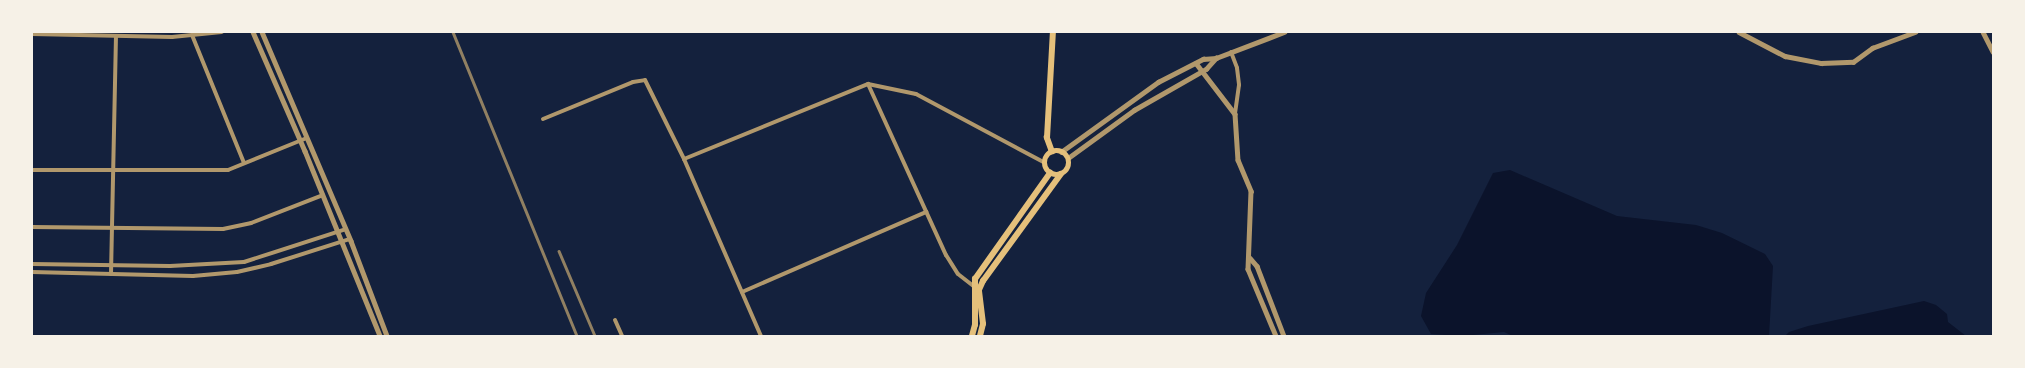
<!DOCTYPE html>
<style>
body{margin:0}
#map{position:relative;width:2025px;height:368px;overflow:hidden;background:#14213d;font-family:"Nunito Sans",sans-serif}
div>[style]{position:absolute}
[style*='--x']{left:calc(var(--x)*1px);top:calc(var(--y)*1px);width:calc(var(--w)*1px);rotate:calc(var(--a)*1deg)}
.water>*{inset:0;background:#0b132b}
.minor>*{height:4px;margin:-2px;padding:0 2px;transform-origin:2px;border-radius:2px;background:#b1986c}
.tertiary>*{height:4.5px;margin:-2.25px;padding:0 2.25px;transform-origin:2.25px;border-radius:2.25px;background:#b1986c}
.secondary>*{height:5.5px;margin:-2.75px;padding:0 2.75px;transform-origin:2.75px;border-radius:2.75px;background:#e5c07b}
.secondary>.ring{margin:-2.75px;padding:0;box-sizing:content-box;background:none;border:5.5px solid #e5c07b;border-radius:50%}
.rail>*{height:2.5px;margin:-1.25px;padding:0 1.25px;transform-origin:1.25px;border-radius:1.25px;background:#918062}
span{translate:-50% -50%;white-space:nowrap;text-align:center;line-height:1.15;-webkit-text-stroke:3.5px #f6f1e7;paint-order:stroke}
.frame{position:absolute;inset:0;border:33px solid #f6f1e7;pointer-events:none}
</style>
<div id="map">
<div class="water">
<i style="clip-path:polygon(1510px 170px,1617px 216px,1696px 225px,1722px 233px,1765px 254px,1773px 266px,1769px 336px,1513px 336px,1504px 332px,1462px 336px,1431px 334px,1421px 316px,1426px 293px,1457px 245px,1493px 173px)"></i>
<i style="clip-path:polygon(1924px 301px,1936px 305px,1947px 314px,1948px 322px,1966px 336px,1785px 336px,1789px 332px,1808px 326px)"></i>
</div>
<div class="minor">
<i style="--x:32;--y:34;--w:140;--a:1.2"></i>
<i style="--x:172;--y:37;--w:50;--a:-5.7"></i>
<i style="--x:192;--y:35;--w:138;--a:67.9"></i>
<i style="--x:1231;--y:52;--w:17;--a:69"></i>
<i style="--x:1237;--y:68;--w:17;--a:83"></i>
<i style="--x:1239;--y:85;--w:29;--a:98"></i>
<i style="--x:868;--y:84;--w:188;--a:65.5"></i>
<i style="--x:946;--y:255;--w:22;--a:58"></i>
<i style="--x:958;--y:274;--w:24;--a:38"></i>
<i style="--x:543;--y:119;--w:97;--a:-22.3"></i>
<i style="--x:633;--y:82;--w:12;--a:-9"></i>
<i style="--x:645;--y:80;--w:88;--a:63.7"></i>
<i style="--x:684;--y:159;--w:193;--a:66.5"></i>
<i style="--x:684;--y:159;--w:199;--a:-22.2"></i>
<i style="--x:868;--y:84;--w:49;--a:11.8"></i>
<i style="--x:916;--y:94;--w:146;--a:28.1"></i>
<i style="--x:32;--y:170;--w:196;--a:0"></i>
<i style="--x:228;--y:170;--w:85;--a:-22.1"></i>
<i style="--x:32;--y:227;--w:191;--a:0.6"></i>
<i style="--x:223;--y:229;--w:29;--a:-12"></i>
<i style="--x:251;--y:223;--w:77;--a:-21.3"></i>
<i style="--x:32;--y:264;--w:138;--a:0.8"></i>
<i style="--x:170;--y:266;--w:74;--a:-3.1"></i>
<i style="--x:244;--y:262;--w:107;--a:-17.9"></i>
<i style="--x:32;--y:272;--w:161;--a:1.4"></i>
<i style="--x:193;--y:276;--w:44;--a:-5.2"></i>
<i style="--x:237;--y:272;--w:35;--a:-13"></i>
<i style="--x:271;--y:264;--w:83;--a:-17.6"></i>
<i style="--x:111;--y:274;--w:238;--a:-88.8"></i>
<i style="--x:742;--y:292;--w:201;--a:-23.5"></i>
<i style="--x:615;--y:320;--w:17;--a:66"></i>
</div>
<div class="tertiary">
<i style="--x:253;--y:32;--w:130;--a:66.4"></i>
<i style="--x:305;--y:151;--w:200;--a:67.9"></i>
<i style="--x:262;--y:32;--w:227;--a:66.9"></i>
<i style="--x:351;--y:241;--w:102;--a:69.2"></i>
<i style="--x:1739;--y:32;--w:52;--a:27.6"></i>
<i style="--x:1785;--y:56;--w:37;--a:11"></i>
<i style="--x:1821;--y:63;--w:32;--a:-2"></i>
<i style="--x:1853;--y:62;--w:24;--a:-36"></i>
<i style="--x:1872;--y:48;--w:46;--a:-20.4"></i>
<i style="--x:1983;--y:32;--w:22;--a:63"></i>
<i style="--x:1196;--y:63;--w:64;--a:52.6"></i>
<i style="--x:1235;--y:114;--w:46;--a:86.3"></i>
<i style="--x:1238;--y:160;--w:34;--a:67"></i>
<i style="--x:1251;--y:191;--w:78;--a:92.2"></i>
<i style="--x:1248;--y:269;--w:73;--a:67.3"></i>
<i style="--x:1061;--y:152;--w:120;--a:-35.8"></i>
<i style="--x:1158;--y:82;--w:51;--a:-27.1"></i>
<i style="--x:1203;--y:59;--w:13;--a:-4"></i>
<i style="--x:1216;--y:58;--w:73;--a:-20.9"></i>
<i style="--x:1068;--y:158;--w:82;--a:-36"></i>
<i style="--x:1134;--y:110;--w:83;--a:-29.7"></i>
<i style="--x:1206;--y:69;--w:15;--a:-48"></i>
<i style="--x:1250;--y:258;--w:11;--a:49"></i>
<i style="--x:1257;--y:266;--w:75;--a:68.9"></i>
</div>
<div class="secondary">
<i class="ring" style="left:1045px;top:151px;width:18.5px;height:18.5px"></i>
<i style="--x:1052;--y:152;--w:15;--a:-110"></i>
<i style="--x:1047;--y:138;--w:106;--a:-86.8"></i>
<i style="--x:972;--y:336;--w:11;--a:-75"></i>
<i style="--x:975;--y:325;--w:46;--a:-90"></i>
<i style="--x:975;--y:279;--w:130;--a:-54.7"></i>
<i style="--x:980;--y:336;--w:12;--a:-76"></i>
<i style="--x:983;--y:324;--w:34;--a:-97"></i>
<i style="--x:979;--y:290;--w:10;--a:-66"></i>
<i style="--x:983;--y:281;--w:132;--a:-53.9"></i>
</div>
<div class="rail">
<i style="--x:453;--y:32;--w:328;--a:67.8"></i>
<i style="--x:559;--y:251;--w:92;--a:67"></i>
</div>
<div class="frame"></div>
</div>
